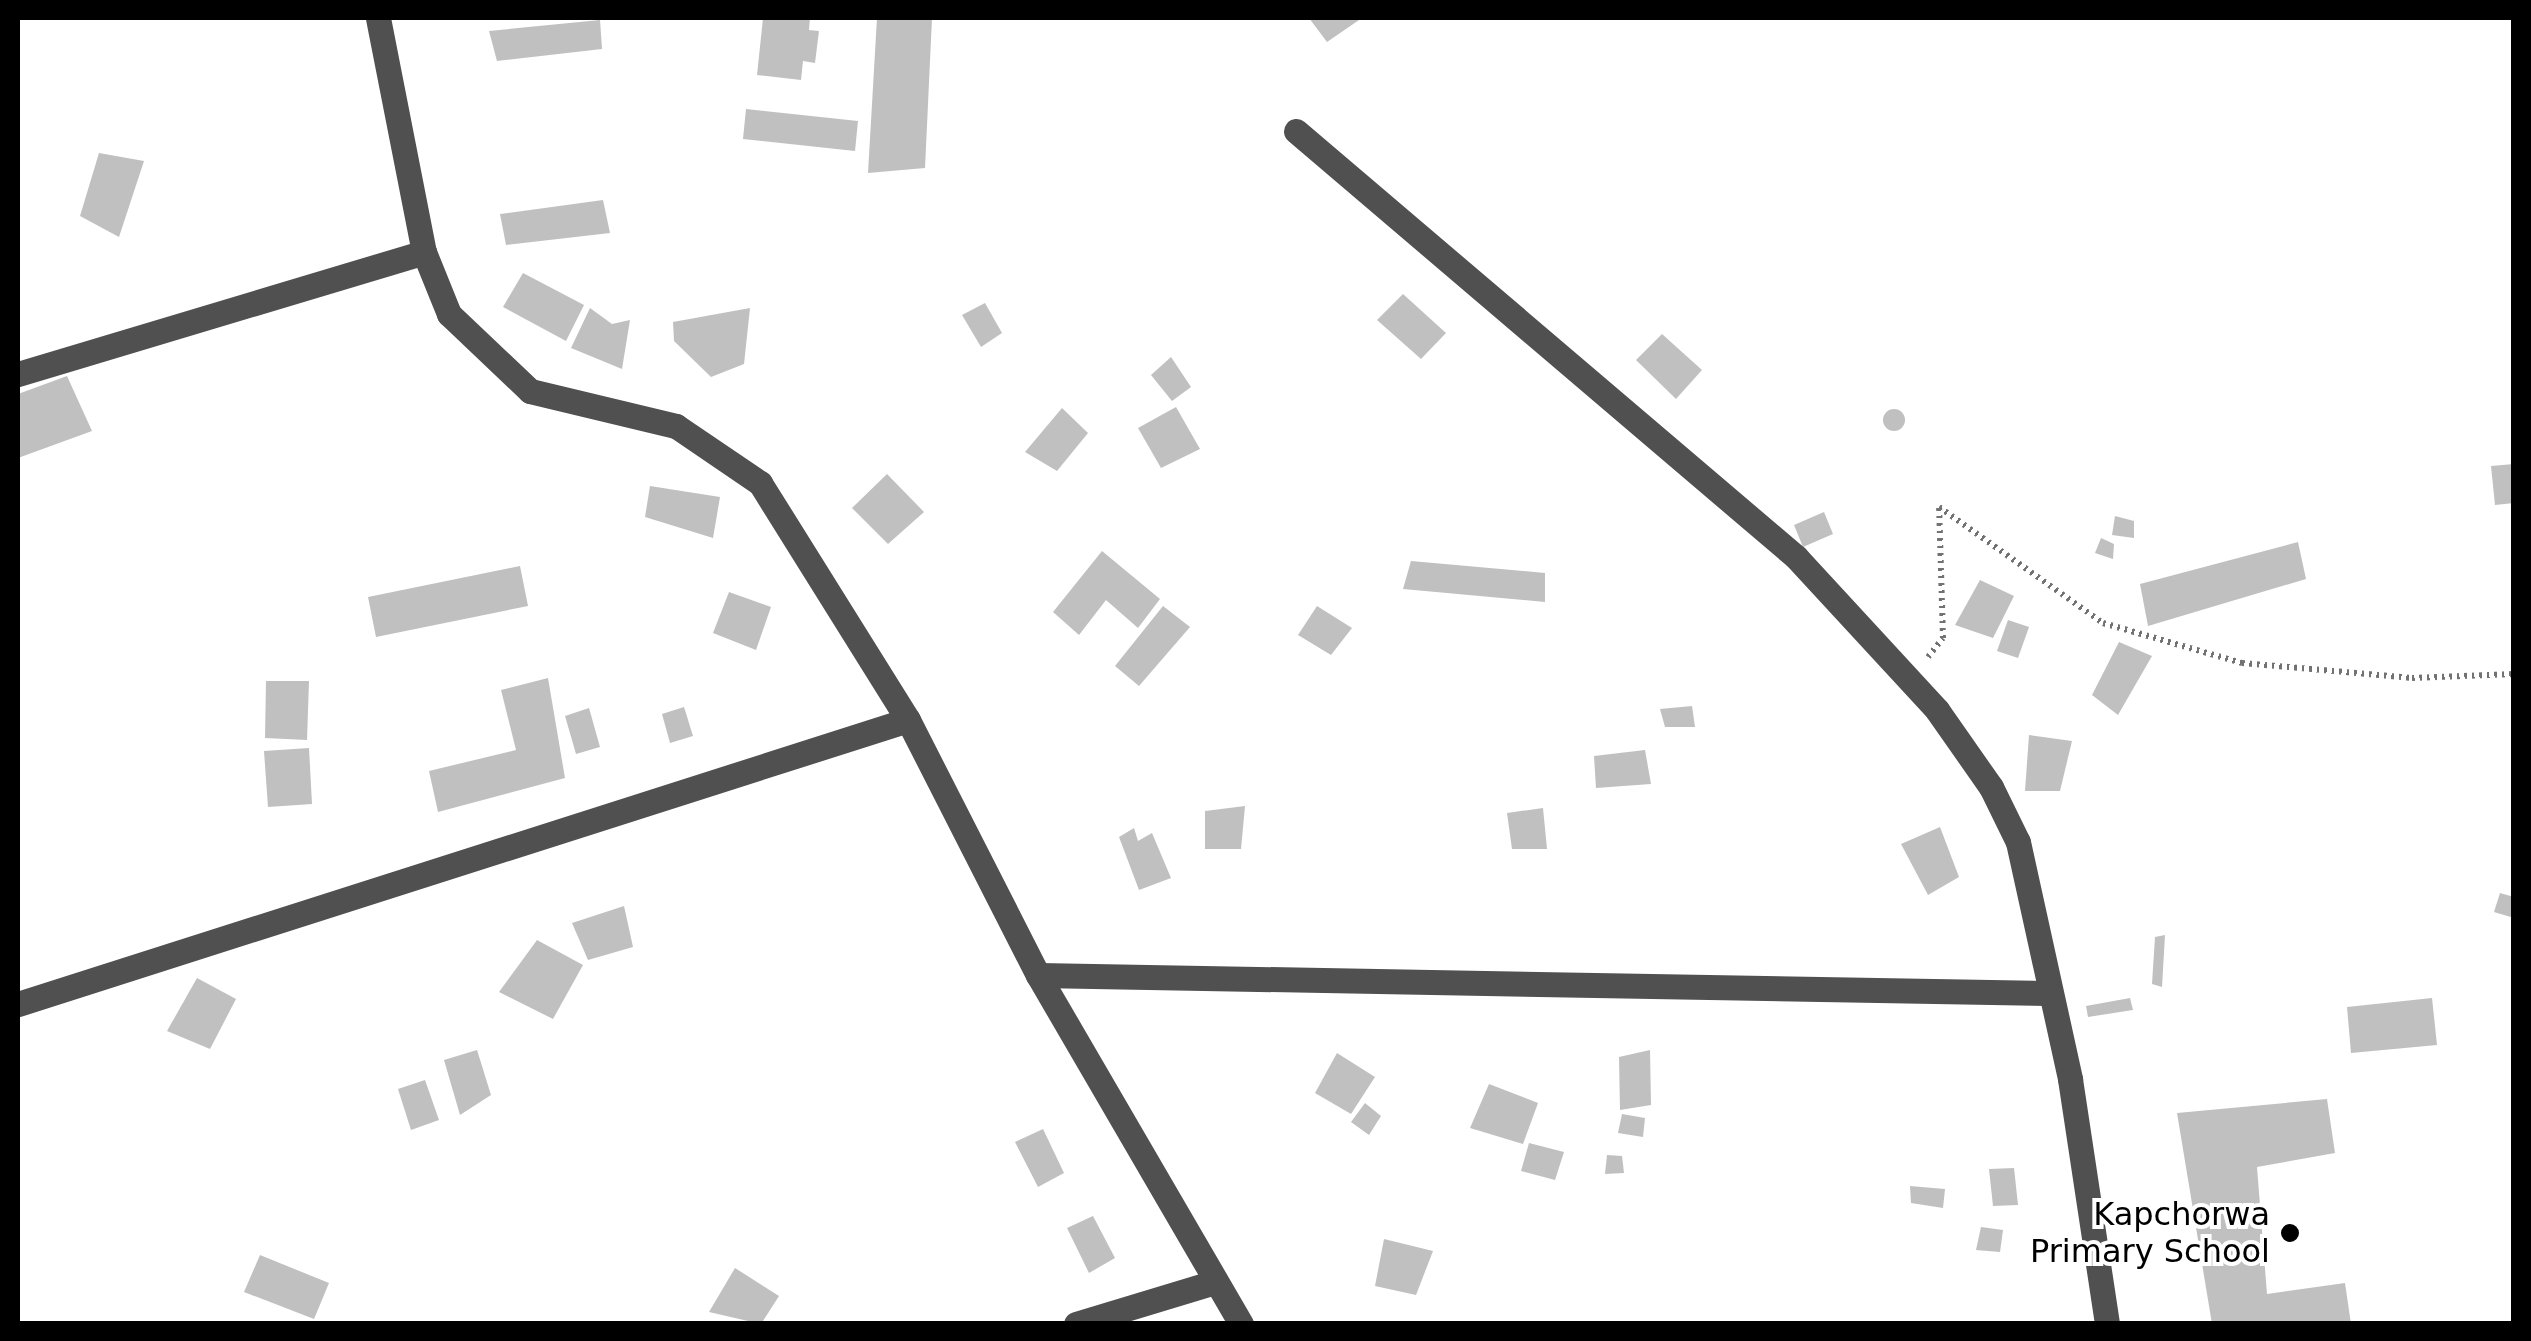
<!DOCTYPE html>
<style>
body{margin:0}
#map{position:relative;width:2531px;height:1341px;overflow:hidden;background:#fff;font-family:"DejaVu Sans",sans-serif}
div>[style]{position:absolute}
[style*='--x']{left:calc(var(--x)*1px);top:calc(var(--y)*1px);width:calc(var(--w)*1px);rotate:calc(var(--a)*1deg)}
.building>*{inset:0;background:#c0c0c0}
.round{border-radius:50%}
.path>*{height:6px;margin-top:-3px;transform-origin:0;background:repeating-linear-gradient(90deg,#727272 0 2.5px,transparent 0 7.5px)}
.minor>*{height:25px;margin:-12.5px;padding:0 12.5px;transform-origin:12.5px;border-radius:12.5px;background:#505050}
.dots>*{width:28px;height:28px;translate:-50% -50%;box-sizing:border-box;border:5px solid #fff;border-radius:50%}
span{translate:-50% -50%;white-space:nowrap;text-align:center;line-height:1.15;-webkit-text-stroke:8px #fff;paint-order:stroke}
.poi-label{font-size:32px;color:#000}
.right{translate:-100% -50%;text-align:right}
.frame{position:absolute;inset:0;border:20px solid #000;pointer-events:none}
</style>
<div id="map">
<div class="building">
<i style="clip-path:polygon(763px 18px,810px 18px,809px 30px,819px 31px,815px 63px,803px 61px,801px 80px,757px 75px)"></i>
<i style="clip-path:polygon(877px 18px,932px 18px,925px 168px,868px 173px)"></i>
<i style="clip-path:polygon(1309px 18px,1362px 18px,1327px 42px)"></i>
<i style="clip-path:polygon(600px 20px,602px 49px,497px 61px,489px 31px)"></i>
<i style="clip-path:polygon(746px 109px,858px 121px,855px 151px,743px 139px)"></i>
<i style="clip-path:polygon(99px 153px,144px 161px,119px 237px,80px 216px)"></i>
<i style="clip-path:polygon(603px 200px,610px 233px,506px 245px,500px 214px)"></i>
<i style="clip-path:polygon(523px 273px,584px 305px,566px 341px,503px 307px)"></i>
<i style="clip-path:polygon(1403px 294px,1446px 333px,1421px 359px,1377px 320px)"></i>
<i style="clip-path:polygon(985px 303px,1002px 333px,981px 347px,962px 315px)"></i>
<i style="clip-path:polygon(590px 308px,612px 324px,630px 320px,622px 369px,571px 348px)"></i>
<i style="clip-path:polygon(750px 308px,744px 364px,711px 377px,674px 341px,673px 322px)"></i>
<i style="clip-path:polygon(1662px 334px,1702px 370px,1676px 399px,1636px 360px)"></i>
<i style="clip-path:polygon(1171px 357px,1191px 387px,1172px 401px,1151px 375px)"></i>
<i style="clip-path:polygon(67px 376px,92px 431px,18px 458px,18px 394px)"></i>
<i style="clip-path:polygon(1176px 407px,1200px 449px,1161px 468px,1138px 428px)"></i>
<i style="clip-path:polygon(1062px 408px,1088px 433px,1057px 471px,1025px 452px)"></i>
<i class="round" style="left:1883px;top:409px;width:22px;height:22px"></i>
<i style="clip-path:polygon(2514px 464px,2514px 503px,2495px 505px,2491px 466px)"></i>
<i style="clip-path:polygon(887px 474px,924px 512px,888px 544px,852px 508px)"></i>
<i style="clip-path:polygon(650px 486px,720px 497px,713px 538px,645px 517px)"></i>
<i style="clip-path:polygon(1824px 512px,1833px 534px,1803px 547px,1794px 525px)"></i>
<i style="clip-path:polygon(2115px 516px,2134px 521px,2134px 538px,2112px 535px)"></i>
<i style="clip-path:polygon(2101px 538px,2114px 544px,2113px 559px,2095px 553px)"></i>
<i style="clip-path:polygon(2298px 542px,2306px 579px,2148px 626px,2140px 584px)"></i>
<i style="clip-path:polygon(1102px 551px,1160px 599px,1138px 628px,1106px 600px,1079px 635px,1053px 612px)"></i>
<i style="clip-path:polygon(1411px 561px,1545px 573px,1545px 602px,1403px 589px)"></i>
<i style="clip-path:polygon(520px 566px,528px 606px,376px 637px,368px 597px)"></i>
<i style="clip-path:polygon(1980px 580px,2014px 596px,1993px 638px,1955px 625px)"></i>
<i style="clip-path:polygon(729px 592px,771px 607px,756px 650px,713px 633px)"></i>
<i style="clip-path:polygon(1163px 606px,1190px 627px,1139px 686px,1115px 666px)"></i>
<i style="clip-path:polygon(1317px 606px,1352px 628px,1331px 655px,1298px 635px)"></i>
<i style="clip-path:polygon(2008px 620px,2029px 627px,2018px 658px,1997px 651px)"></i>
<i style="clip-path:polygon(2119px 642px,2152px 656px,2118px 715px,2092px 695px)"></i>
<i style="clip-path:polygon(548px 678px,565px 778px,438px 812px,429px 771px,516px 750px,501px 690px)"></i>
<i style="clip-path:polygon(266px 681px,309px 681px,307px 740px,265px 738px)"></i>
<i style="clip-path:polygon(1692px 706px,1695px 727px,1665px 727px,1660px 709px)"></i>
<i style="clip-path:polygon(684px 707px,693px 736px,670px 743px,662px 714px)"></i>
<i style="clip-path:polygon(589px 708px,600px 747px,576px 754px,565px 716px)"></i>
<i style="clip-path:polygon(2029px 735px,2072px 741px,2060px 791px,2025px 791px)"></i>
<i style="clip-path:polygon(309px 748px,312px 804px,268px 807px,264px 751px)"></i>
<i style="clip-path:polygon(1645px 750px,1651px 784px,1596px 788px,1594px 756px)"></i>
<i style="clip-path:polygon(1245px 806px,1241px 849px,1205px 849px,1205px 811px)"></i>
<i style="clip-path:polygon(1543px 808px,1547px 849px,1512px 849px,1507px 813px)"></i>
<i style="clip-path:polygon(1940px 827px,1959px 877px,1928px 895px,1901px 844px)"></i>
<i style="clip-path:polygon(1134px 828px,1138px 841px,1152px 833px,1171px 878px,1139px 890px,1119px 837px)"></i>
<i style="clip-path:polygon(2500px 893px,2514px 897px,2514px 918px,2494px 912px)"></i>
<i style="clip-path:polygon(624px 906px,633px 947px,588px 960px,572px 923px)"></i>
<i style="clip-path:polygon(2165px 935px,2162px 987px,2152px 984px,2155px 937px)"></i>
<i style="clip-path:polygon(537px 940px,583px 965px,553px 1019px,499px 992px)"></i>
<i style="clip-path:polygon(197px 978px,236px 999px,210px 1049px,167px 1031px)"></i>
<i style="clip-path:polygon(2130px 998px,2133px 1010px,2088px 1017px,2086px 1006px)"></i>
<i style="clip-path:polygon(2432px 998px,2437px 1045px,2351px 1053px,2347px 1007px)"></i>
<i style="clip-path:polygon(477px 1050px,491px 1095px,460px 1115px,444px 1060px)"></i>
<i style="clip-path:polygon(1650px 1050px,1651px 1105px,1620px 1110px,1619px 1057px)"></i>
<i style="clip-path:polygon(1337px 1053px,1375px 1077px,1351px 1114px,1315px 1093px)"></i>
<i style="clip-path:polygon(425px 1080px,439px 1120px,411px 1130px,398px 1089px)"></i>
<i style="clip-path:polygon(1489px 1084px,1538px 1103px,1523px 1144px,1470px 1128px)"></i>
<i style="clip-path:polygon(2327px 1099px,2335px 1153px,2257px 1167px,2267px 1294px,2345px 1283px,2351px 1324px,2212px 1324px,2177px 1113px)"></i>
<i style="clip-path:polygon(1365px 1103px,1381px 1116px,1369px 1135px,1351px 1122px)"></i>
<i style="clip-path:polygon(1622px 1114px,1645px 1118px,1643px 1137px,1618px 1133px)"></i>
<i style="clip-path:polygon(1043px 1129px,1064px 1173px,1038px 1187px,1015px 1142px)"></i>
<i style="clip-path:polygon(1529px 1143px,1564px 1152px,1555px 1180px,1521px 1171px)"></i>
<i style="clip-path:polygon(1607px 1155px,1622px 1156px,1624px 1173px,1605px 1174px)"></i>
<i style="clip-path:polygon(2014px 1168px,2018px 1205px,1993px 1206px,1989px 1169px)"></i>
<i style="clip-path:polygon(1910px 1186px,1945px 1189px,1943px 1208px,1911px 1203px)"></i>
<i style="clip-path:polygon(1093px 1216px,1115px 1258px,1089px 1273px,1067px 1228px)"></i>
<i style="clip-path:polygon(1981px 1227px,2003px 1230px,2000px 1252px,1976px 1250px)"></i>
<i style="clip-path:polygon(1384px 1239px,1433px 1251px,1416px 1295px,1375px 1286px)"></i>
<i style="clip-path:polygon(260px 1255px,329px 1283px,314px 1319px,244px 1292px)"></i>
<i style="clip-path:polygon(735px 1268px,779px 1296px,761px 1324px,709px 1312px)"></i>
</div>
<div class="path">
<i style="--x:1928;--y:657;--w:24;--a:-52"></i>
<i style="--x:1943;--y:638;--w:131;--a:-91.7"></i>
<i style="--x:1939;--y:507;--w:201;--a:35.3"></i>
<i style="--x:2103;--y:623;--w:145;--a:16.1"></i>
<i style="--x:2242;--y:663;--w:171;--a:5"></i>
<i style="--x:2412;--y:678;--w:102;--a:-2.2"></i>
</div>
<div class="minor">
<i style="--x:378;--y:18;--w:238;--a:78.9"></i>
<i style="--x:424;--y:252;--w:67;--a:68"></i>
<i style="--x:449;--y:314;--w:112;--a:43.5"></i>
<i style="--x:530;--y:391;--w:150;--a:13.5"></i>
<i style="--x:676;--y:426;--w:102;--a:34.2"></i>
<i style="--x:760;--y:483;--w:279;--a:58"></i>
<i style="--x:908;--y:720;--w:286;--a:63"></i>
<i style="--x:1038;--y:975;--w:404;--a:59.8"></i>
<i style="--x:1296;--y:131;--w:657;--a:40.43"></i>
<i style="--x:1796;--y:557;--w:208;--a:47.3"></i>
<i style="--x:1937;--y:710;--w:94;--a:55"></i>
<i style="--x:1991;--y:787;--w:61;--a:63.9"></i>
<i style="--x:2018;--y:842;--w:243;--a:77.6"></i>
<i style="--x:2070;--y:1079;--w:248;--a:81.4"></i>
<i style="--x:18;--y:374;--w:424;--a:-16.7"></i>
<i style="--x:1038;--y:975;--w:1010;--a:1.02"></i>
<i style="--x:18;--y:1004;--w:934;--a:-17.7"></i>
<i style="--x:1076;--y:1324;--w:145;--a:-16.8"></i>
</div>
<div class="dots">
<i style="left:2290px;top:1233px;background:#000"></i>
</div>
<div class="poi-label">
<span class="right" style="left:2270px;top:1233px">Kapchorwa<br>Primary School</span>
</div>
<div class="frame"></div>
</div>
